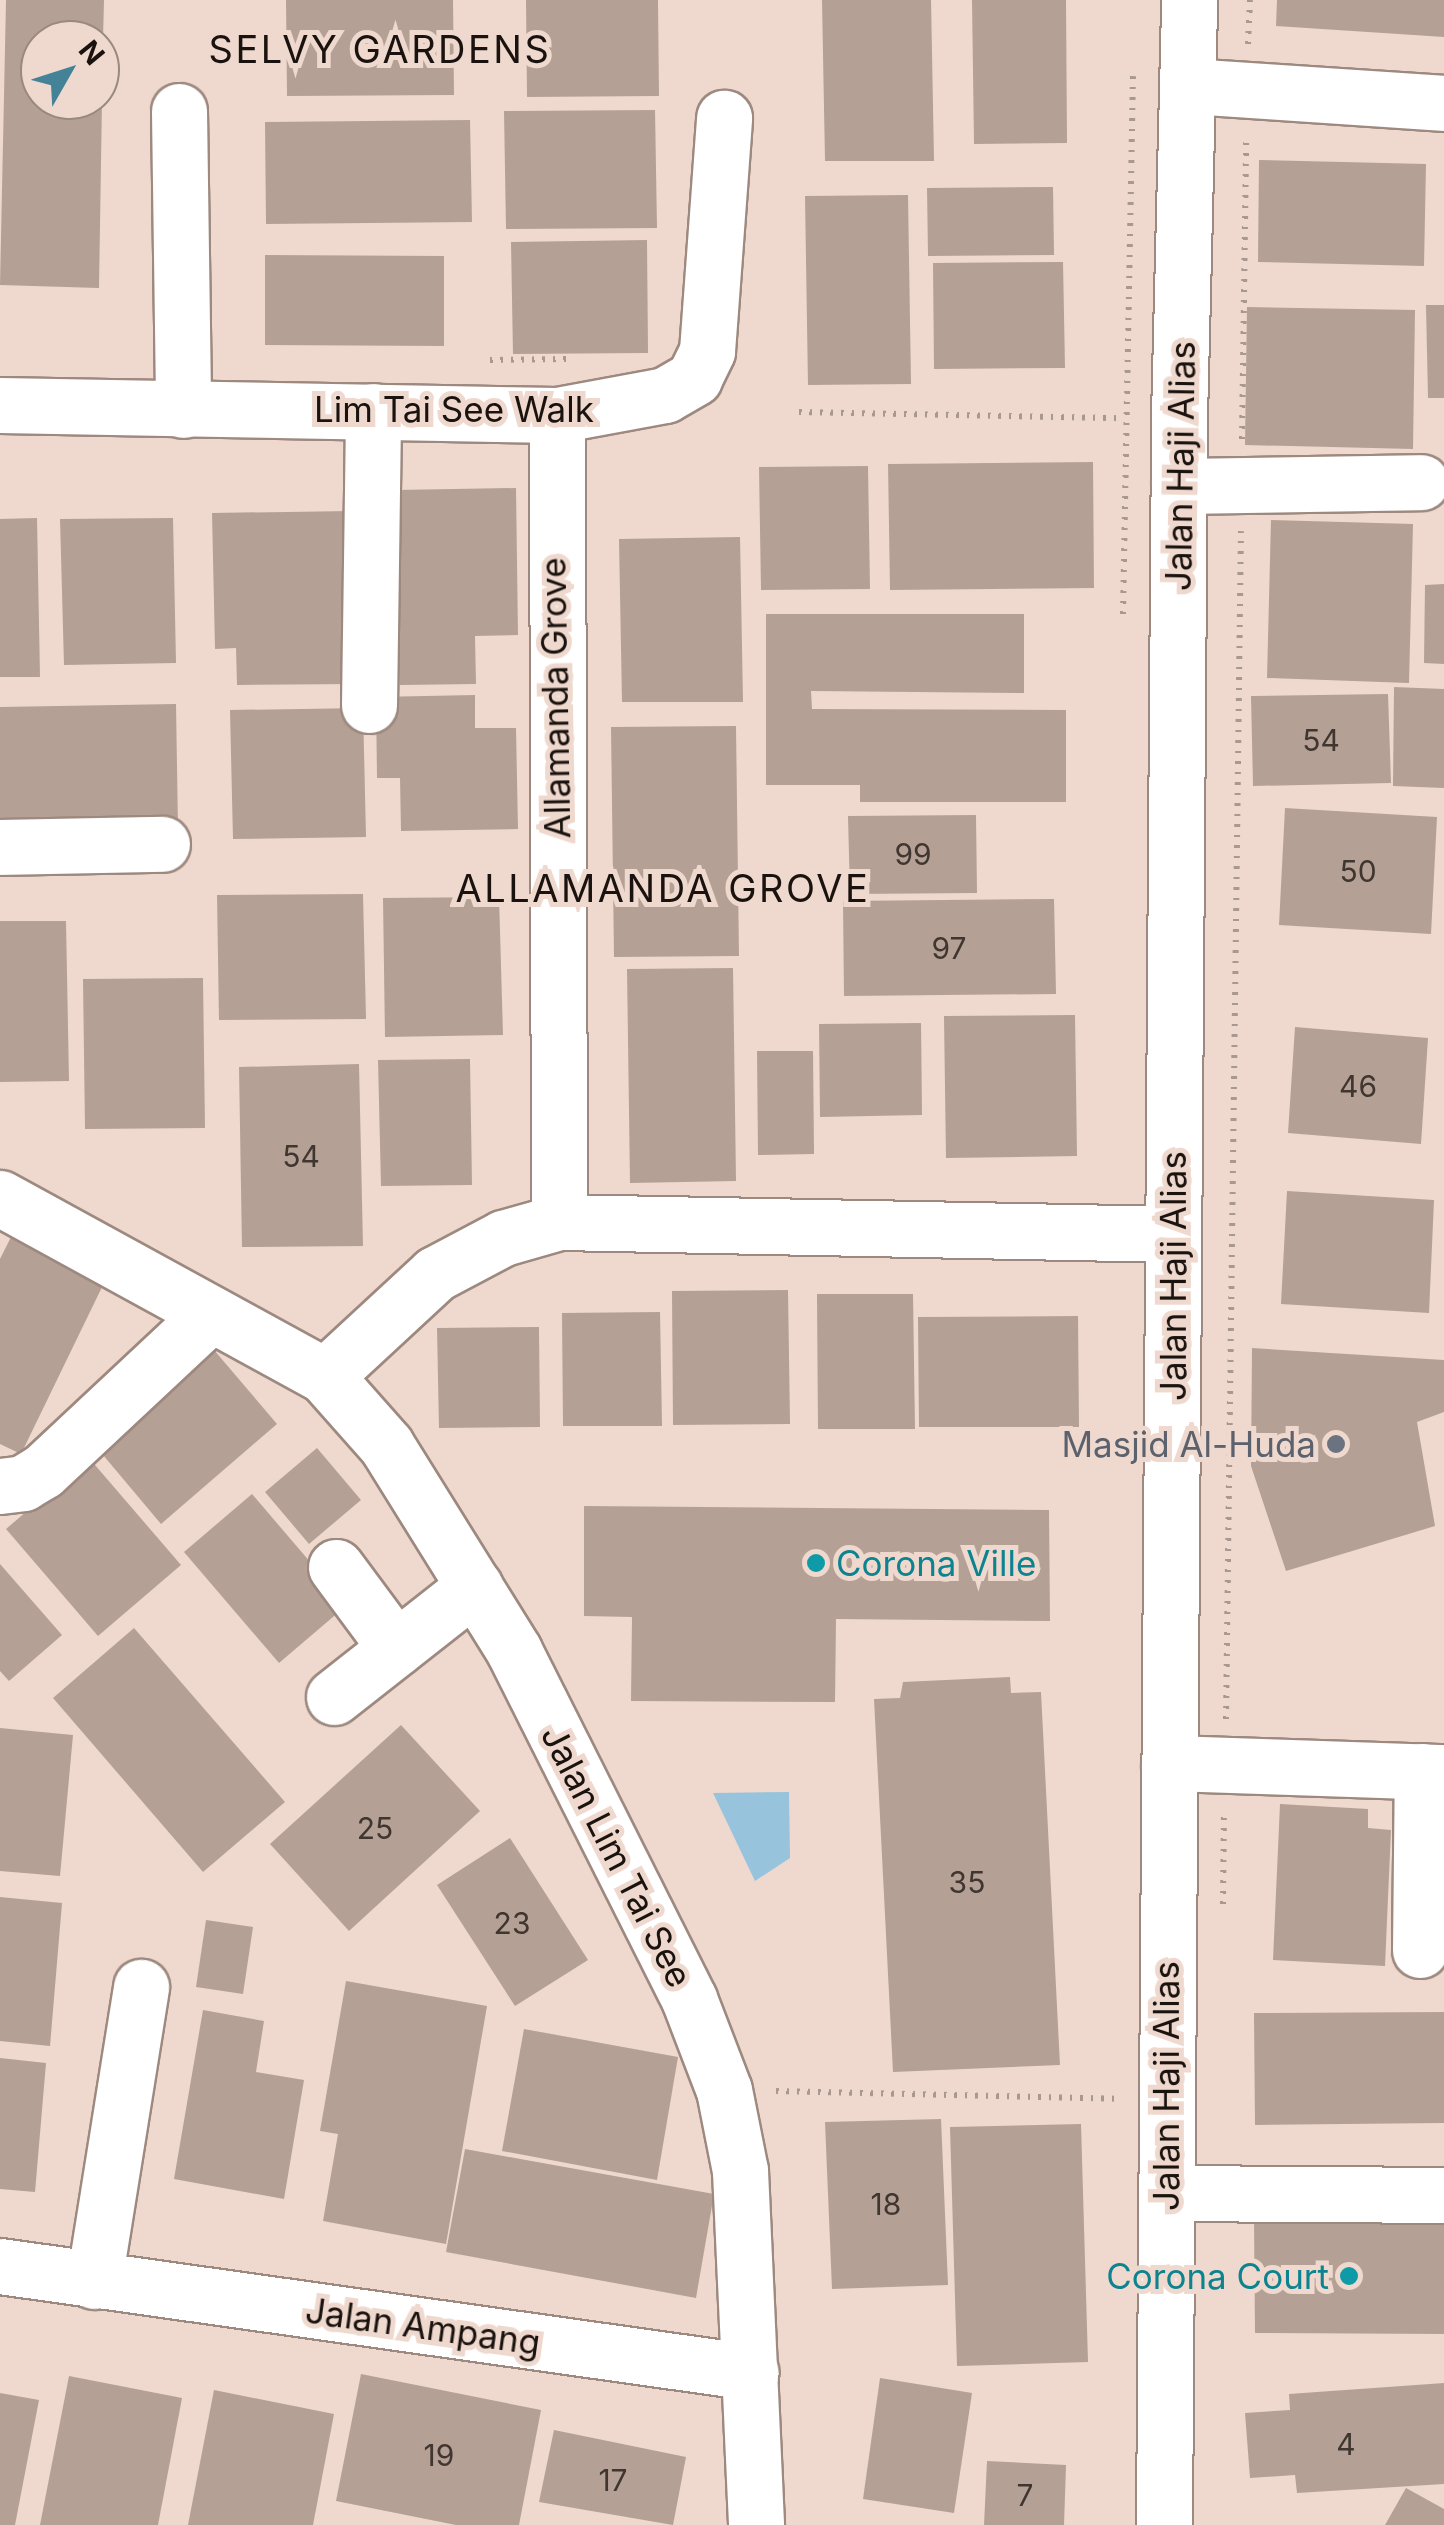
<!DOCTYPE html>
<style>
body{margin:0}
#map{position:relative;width:1444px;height:2525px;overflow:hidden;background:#efd9ce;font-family:Inter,sans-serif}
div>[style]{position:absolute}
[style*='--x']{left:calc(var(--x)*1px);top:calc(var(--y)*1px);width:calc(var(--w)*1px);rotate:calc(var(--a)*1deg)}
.water>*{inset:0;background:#97c4dc}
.building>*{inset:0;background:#b5a096}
.path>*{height:6px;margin-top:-3px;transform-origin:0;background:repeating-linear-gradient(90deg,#a9988f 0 2.5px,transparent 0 10.5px)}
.roads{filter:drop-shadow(2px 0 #9d897f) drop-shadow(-2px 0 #9d897f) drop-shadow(0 2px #9d897f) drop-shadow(0 -2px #9d897f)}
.minor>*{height:55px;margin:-27.5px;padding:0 27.5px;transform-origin:27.5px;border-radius:27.5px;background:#fff}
.dots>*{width:28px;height:28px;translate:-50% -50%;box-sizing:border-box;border:5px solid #efd9ce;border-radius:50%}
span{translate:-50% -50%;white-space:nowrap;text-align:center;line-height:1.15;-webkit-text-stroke:10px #efd9ce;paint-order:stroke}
.number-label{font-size:30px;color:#403630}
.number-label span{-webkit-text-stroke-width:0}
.street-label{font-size:35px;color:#19120e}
.worship-label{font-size:35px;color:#5b616d}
.right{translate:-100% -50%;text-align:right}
.culture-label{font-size:35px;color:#0d838f}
.left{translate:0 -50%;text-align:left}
.neighbourhood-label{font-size:38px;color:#19120e;letter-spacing:2.5px}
.north{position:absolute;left:20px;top:20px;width:100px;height:100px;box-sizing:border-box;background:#efd9ce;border:2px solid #998981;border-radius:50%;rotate:51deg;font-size:28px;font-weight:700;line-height:40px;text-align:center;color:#19120e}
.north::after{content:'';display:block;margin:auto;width:35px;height:45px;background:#448298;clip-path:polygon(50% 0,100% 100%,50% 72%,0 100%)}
</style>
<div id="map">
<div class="water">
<i style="clip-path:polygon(789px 1792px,790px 1858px,755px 1881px,713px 1793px)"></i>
</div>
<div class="building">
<i style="clip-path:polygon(6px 0,104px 0,103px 40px,40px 40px,40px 100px,102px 100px,99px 288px,0 285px)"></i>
<i style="clip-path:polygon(286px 0,453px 0,454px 95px,287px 96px)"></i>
<i style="clip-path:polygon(526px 0,658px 0,659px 96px,527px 97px)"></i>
<i style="clip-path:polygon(822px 0,931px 0,934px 161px,825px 161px)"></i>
<i style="clip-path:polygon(972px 0,1066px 0,1067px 143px,974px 144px)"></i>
<i style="clip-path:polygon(1277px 0,1444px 0,1444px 37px,1276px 26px)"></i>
<i style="clip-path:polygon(655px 110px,657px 228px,506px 229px,504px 111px)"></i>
<i style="clip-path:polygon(470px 120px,472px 222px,266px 224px,265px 122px)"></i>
<i style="clip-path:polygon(1259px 160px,1426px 164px,1424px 266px,1258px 262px)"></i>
<i style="clip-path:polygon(1053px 187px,1054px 255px,928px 256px,927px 188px)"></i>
<i style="clip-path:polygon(908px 195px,911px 384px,808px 385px,805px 196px)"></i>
<i style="clip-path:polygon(647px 240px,648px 353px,513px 354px,511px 242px)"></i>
<i style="clip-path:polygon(265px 255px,444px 256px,444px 346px,265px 345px)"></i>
<i style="clip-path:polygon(1063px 262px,1065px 368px,934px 369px,933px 263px)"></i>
<i style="clip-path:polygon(1426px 305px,1444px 305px,1444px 398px,1428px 398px)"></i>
<i style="clip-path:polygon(1247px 307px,1415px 310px,1413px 449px,1245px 445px)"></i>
<i style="clip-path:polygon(1093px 462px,1094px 588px,890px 590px,888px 464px)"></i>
<i style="clip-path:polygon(868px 466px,870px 589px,761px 590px,759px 467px)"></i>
<i style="clip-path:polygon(516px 488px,518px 635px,475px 636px,476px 684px,400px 685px,396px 490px)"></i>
<i style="clip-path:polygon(351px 511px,355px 684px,237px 685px,236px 648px,215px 649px,212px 513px)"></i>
<i style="clip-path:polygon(37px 518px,40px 677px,0 677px,0 519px)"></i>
<i style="clip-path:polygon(173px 518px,176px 663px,64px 665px,60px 519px)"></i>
<i style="clip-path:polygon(1271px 520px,1413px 524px,1409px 683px,1267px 678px)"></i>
<i style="clip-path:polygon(740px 537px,743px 702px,622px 702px,619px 539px)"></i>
<i style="clip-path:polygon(1444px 584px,1444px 664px,1424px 663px,1425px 585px)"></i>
<i style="clip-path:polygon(766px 614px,1024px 614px,1024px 693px,811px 691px,812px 709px,1066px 710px,1066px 802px,860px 802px,860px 785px,766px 785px)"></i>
<i style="clip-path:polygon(1394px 687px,1444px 689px,1444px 788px,1393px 786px)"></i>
<i style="clip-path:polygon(1388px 694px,1391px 783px,1253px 786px,1251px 696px)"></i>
<i style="clip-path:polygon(475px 695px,475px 728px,516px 728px,518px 829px,401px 831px,400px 778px,377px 778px,376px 697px)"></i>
<i style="clip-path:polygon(176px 704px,178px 828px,0 830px,0 707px)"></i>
<i style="clip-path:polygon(363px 708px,366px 837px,233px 839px,230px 710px)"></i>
<i style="clip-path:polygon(736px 726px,739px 956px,614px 957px,611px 727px)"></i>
<i style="clip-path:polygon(1285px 808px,1437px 817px,1431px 934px,1279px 925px)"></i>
<i style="clip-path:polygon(976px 815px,977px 893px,850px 894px,848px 816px)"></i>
<i style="clip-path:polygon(363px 894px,366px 1019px,219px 1020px,217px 895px)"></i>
<i style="clip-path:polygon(499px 897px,503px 1035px,385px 1037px,383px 898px)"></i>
<i style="clip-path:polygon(1054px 899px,1056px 994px,844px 996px,843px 901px)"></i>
<i style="clip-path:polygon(0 921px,66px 921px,69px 1081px,0 1082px)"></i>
<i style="clip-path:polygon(733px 968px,736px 1181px,630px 1183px,627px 969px)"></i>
<i style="clip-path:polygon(203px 978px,205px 1128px,85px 1129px,83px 979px)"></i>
<i style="clip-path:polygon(1075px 1015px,1077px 1156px,946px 1158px,944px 1016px)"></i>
<i style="clip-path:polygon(921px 1023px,922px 1115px,820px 1117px,819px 1024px)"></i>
<i style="clip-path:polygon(1295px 1027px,1428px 1038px,1421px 1144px,1288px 1133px)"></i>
<i style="clip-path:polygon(757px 1051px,813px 1051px,814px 1154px,758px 1155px)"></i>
<i style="clip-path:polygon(470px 1059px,472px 1185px,381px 1186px,378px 1060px)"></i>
<i style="clip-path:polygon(359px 1064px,363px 1246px,242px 1247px,239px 1067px)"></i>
<i style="clip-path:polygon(1287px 1191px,1434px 1200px,1429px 1313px,1281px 1304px)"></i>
<i style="clip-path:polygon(11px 1237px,104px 1283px,21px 1454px,0 1444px,0 1259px)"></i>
<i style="clip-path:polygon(788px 1290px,790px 1424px,673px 1425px,672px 1291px)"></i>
<i style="clip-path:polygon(817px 1294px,913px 1294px,915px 1429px,818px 1429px)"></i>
<i style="clip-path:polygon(660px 1312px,662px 1426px,563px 1426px,562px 1313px)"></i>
<i style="clip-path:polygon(1078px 1316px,1079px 1427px,919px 1427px,918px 1317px)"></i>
<i style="clip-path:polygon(539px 1327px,540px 1427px,439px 1428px,437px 1328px)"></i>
<i style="clip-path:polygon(1252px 1348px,1444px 1360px,1444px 1412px,1417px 1422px,1435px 1526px,1286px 1571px,1251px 1466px)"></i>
<i style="clip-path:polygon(214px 1350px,277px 1424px,161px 1524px,98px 1449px)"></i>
<i style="clip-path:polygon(317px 1448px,361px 1500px,309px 1544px,265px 1492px)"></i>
<i style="clip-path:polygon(89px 1458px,181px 1565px,98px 1636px,6px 1529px)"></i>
<i style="clip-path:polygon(252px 1494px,347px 1605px,279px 1663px,184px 1552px)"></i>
<i style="clip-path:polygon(584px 1506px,1049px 1510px,1050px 1621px,836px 1619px,835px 1702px,631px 1701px,632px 1617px,584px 1616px)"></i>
<i style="clip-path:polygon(0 1564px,62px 1635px,9px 1681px,0 1671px)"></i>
<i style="clip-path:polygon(134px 1628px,285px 1802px,203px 1872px,53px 1698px)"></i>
<i style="clip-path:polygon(1010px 1677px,1011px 1693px,1041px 1692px,1060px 2065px,893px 2072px,874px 1699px,900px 1698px,903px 1682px)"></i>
<i style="clip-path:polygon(401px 1725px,480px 1811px,349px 1931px,270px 1844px)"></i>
<i style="clip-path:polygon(0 1728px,73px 1735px,60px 1876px,0 1871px)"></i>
<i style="clip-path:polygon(1280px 1804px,1368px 1809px,1368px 1828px,1391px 1830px,1385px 1966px,1273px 1960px)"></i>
<i style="clip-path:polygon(510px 1838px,588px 1960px,515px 2006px,437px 1885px)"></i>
<i style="clip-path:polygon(0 1897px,62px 1903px,50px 2046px,0 2041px)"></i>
<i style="clip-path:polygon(206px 1920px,253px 1927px,243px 1994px,196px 1987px)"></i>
<i style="clip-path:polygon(346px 1981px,487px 2006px,446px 2244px,323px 2221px,338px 2134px,320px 2131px)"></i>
<i style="clip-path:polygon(203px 2010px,264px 2021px,256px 2072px,304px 2080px,284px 2199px,174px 2179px)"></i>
<i style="clip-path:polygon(1444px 2012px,1444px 2123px,1255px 2125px,1254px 2013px)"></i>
<i style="clip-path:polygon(524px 2029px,678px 2057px,657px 2180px,502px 2151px)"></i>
<i style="clip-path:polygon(0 2058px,46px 2063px,35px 2192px,0 2189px)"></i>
<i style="clip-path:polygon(941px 2119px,948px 2285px,832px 2289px,825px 2122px)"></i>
<i style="clip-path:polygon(1081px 2124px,1088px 2362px,957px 2366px,950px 2127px)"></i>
<i style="clip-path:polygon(465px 2149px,714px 2194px,696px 2298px,446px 2252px)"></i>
<i style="clip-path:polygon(1254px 2218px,1444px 2218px,1444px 2334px,1255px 2333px)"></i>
<i style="clip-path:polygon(361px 2374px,541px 2410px,519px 2525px,456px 2525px,336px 2501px)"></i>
<i style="clip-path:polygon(69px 2376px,182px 2398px,158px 2525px,40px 2525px)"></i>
<i style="clip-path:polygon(880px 2378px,972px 2393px,954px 2513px,863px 2499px)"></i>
<i style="clip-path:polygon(1444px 2383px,1444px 2484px,1297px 2493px,1295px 2475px,1250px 2478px,1245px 2413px,1290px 2410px,1289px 2394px)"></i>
<i style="clip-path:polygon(214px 2390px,334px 2414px,313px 2525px,188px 2525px)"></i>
<i style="clip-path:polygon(0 2393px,39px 2400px,15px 2525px,0 2525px)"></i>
<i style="clip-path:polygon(554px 2430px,686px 2457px,673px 2525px,539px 2502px)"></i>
<i style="clip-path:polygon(987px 2461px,1066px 2465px,1064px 2525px,984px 2525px)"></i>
<i style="clip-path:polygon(1406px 2488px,1444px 2509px,1444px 2525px,1385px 2525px)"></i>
</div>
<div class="path">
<i style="--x:1248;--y:44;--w:44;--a:-87.4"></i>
<i style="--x:490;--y:360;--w:78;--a:-0.7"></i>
<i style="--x:799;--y:412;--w:324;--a:1.1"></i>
<i style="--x:1242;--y:439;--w:303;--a:-89.2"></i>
<i style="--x:1123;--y:614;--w:538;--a:-88.94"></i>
<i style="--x:1226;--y:1719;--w:1188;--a:-89.28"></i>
<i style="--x:1223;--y:1904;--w:93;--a:-89.4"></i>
<i style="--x:776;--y:2091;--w:342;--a:1.3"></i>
</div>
<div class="roads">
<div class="minor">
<i style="--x:1189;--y:86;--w:256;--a:3.8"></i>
<i style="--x:179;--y:111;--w:299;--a:89.2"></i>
<i style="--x:0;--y:405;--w:557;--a:1.03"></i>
<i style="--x:557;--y:415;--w:110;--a:-10.5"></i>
<i style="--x:665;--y:395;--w:34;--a:-30"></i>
<i style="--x:694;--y:378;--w:30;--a:-64"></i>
<i style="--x:707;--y:351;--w:234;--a:-85.8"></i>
<i style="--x:557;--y:415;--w:807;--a:89.86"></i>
<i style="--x:1179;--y:486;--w:242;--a:-0.9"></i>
<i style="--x:369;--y:705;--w:294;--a:-89.2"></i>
<i style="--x:0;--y:847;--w:162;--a:-1.1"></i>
<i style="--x:0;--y:1198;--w:371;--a:28.7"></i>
<i style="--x:325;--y:1376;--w:92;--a:48.5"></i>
<i style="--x:386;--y:1445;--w:243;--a:58.1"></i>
<i style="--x:514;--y:1651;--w:390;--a:63.3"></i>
<i style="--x:689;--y:1999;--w:97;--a:69"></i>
<i style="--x:724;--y:2090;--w:83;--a:78.8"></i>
<i style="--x:740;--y:2171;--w:354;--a:87.4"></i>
<i style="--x:325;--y:1376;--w:150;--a:-42.8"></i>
<i style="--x:435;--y:1274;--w:77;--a:-27.9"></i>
<i style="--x:503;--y:1238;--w:58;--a:-15.9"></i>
<i style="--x:559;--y:1222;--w:614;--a:1.12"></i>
<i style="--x:0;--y:1486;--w:23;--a:-7"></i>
<i style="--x:23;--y:1483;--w:23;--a:-31"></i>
<i style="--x:43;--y:1471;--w:230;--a:-43.1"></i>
<i style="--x:336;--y:1567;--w:101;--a:53.5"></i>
<i style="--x:334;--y:1697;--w:179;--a:-38.2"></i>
<i style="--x:1169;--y:1763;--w:275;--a:1.9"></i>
<i style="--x:1420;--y:1950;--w:179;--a:-89.4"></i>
<i style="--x:1166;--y:2193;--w:278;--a:0.4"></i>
<i style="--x:0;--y:2266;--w:758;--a:8.03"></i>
<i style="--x:94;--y:2281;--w:298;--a:-80.9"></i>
<i style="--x:1164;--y:2525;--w:2108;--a:-89.59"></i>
<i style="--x:1179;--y:417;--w:417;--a:-88.6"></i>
</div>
</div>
<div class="dots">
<i style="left:1336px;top:1444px;background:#6b7280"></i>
<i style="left:816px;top:1563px;background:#0f9aa8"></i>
<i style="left:1349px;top:2276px;background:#0f9aa8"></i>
</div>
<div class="number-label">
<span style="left:1321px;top:740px">54</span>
<span style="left:913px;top:854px">99</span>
<span style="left:1358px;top:871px">50</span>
<span style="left:949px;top:948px">97</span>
<span style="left:1358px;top:1086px">46</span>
<span style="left:301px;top:1156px">54</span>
<span style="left:375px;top:1828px">25</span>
<span style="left:967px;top:1882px">35</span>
<span style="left:512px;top:1923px">23</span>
<span style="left:886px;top:2204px">18</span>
<span style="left:1346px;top:2444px">4</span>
<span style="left:439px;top:2455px">19</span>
<span style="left:613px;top:2480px">17</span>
<span style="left:1025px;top:2495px">7</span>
</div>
<div class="street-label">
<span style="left:454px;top:409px">Lim Tai See Walk</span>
<span style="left:1180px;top:466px;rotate:-89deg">Jalan Haji Alias</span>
<span style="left:555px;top:698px;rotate:-91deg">Allamanda Grove</span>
<span style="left:1173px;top:1276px;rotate:-90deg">Jalan Haji Alias</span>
<span style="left:617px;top:1856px;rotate:63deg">Jalan Lim Tai See</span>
<span style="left:1166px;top:2086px;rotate:-90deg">Jalan Haji Alias</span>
<span style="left:423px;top:2326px;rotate:8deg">Jalan Ampang</span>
</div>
<div class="worship-label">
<span class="right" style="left:1316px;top:1444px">Masjid Al-Huda</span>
</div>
<div class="culture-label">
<span class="left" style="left:836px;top:1563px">Corona Ville</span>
<span class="right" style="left:1329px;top:2276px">Corona Court</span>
</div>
<div class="neighbourhood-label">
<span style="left:380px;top:50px">SELVY GARDENS</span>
<span style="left:663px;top:889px">ALLAMANDA GROVE</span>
</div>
<div class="north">N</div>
</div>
